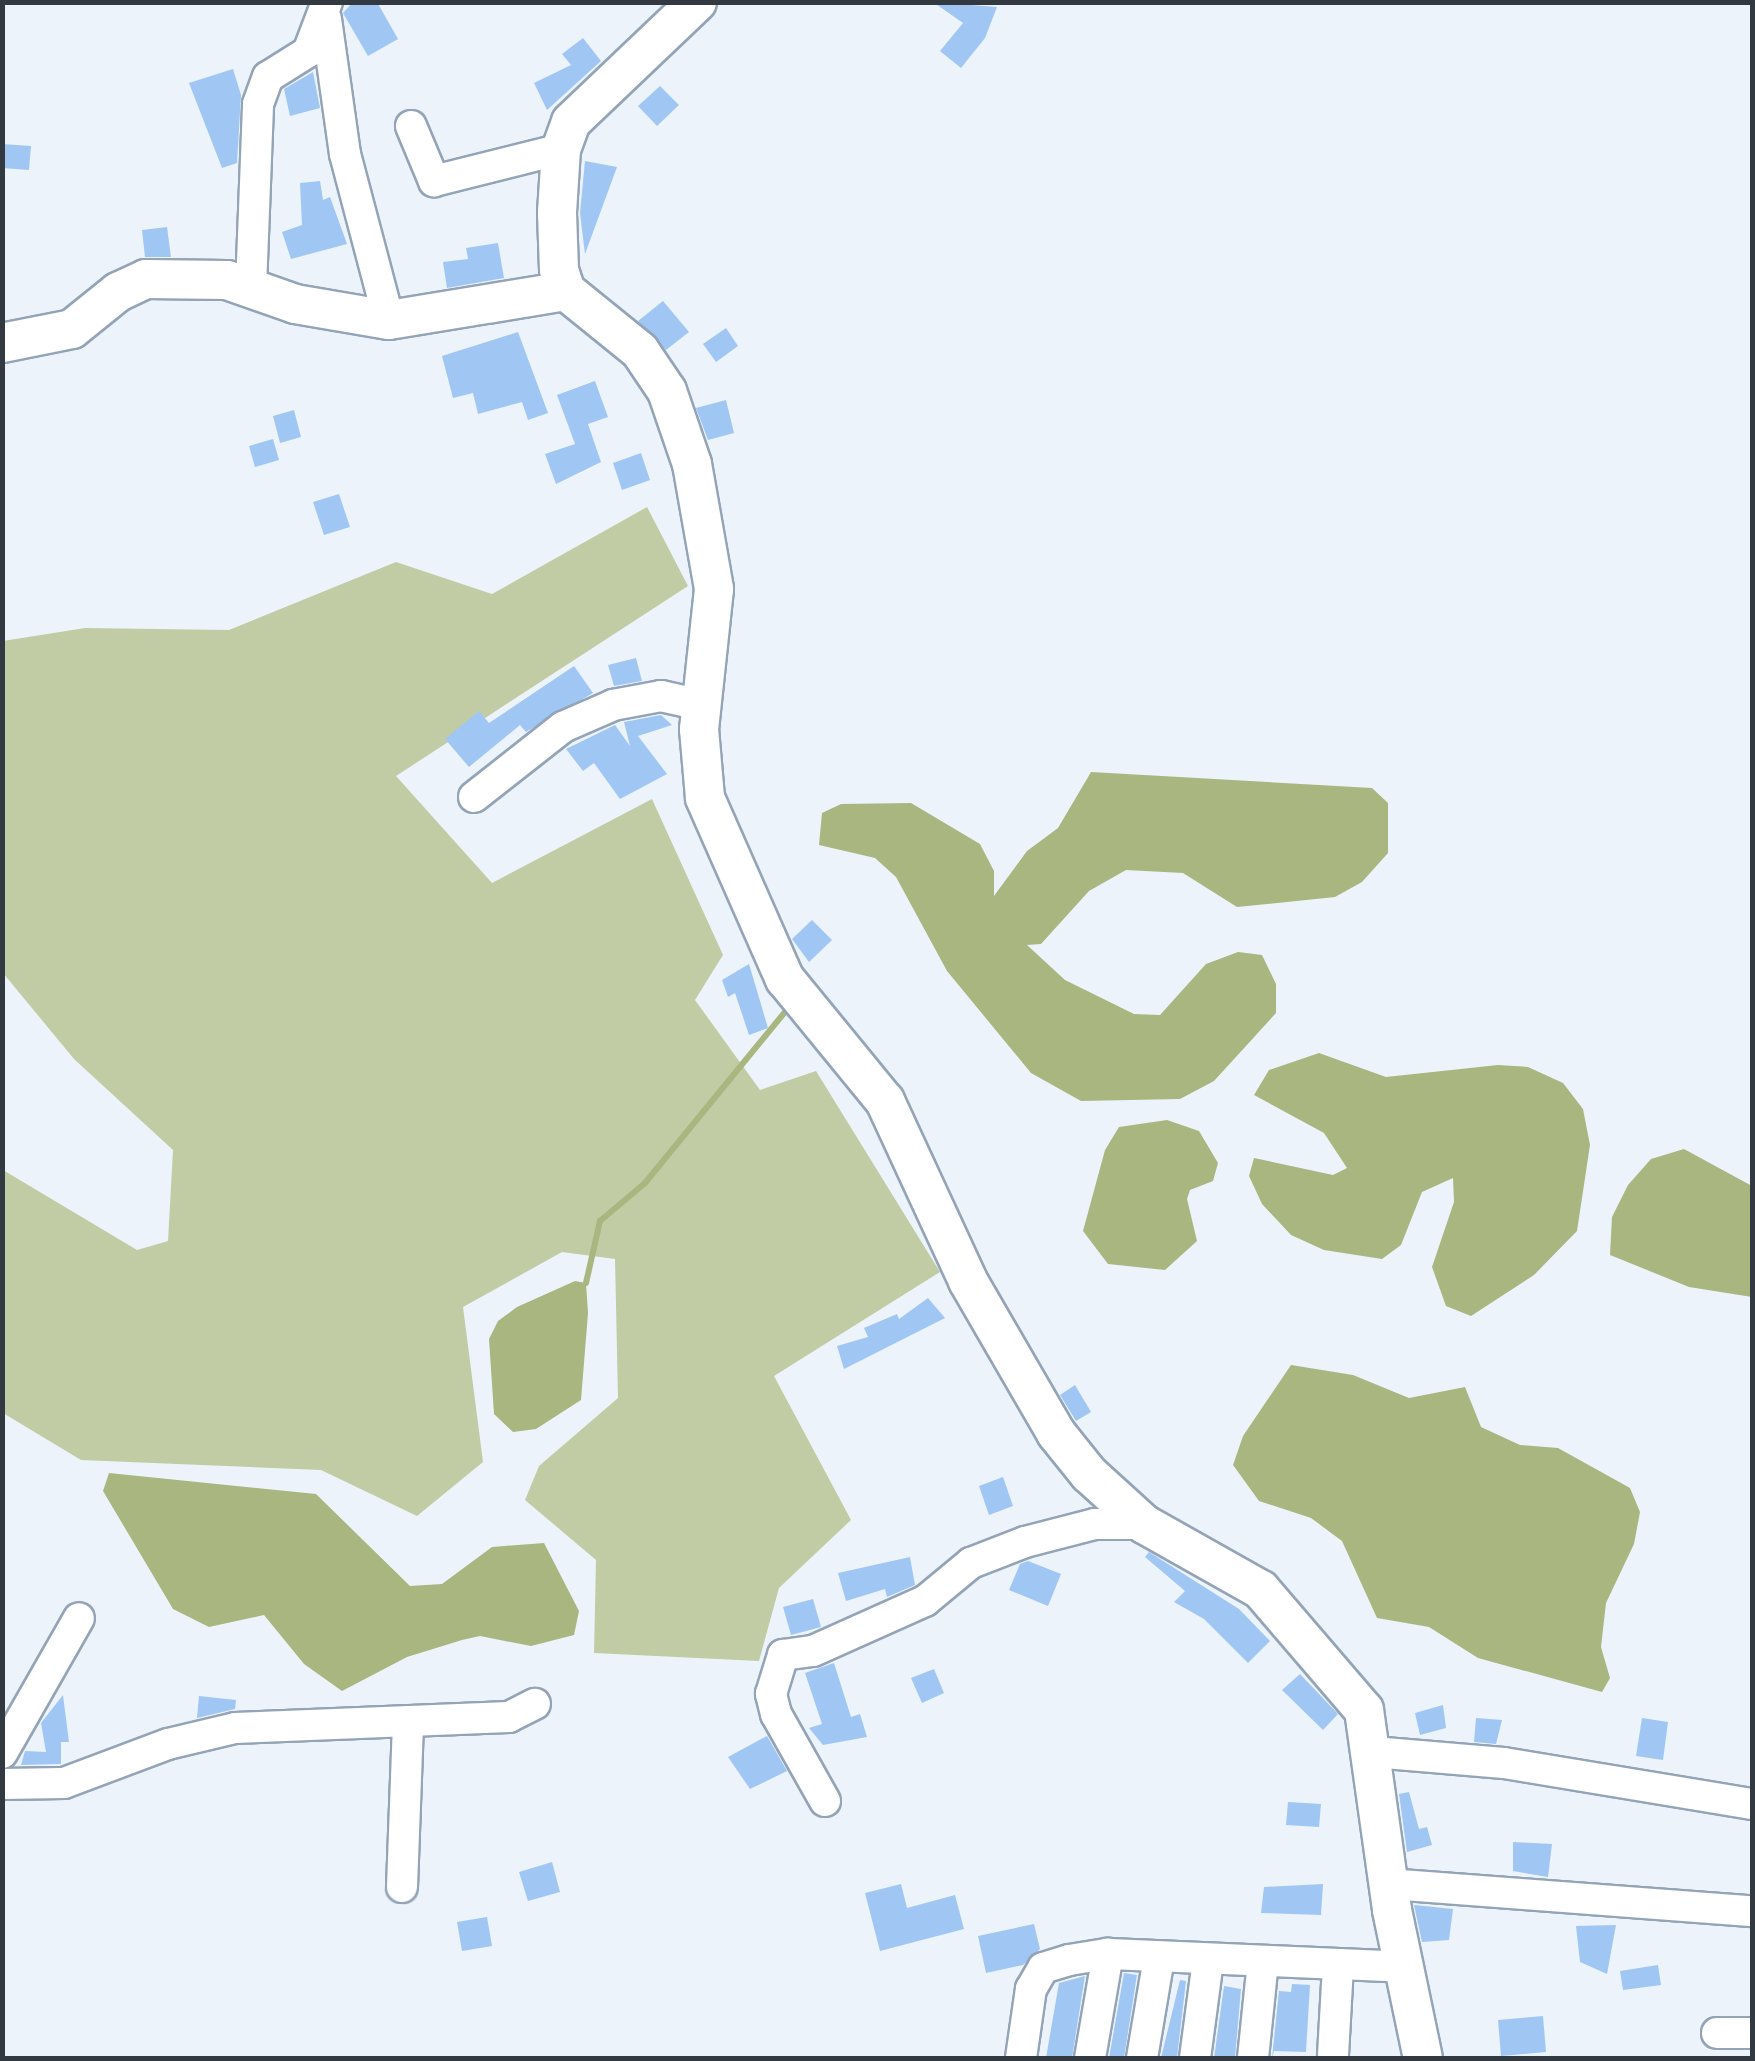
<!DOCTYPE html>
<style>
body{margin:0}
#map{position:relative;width:1755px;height:2061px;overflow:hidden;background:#ecf3fb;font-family:"PT Sans Narrow",sans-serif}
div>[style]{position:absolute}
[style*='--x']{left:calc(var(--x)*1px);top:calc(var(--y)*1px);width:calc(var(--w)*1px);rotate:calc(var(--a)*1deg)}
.green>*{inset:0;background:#c2cca4}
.water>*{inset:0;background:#a9b680}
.stream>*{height:6px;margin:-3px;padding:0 3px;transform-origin:3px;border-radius:3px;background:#a9b680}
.building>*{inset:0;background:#a0c6f3}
.roads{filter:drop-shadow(2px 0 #94a4b7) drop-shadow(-2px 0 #94a4b7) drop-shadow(0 2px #94a4b7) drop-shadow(0 -2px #94a4b7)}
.minor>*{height:30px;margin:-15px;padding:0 15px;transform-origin:15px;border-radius:15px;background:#fff}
.major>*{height:38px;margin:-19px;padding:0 19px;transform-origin:19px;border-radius:19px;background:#fff}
span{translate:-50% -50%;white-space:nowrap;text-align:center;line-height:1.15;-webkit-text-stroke:10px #ecf3fb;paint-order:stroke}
.frame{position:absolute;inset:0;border:5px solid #323941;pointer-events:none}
</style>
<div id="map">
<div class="green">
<i style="clip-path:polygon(647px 507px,688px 586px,396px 776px,492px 883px,652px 799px,723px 955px,695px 1000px,760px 1090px,816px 1071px,940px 1272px,774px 1376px,851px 1520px,779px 1588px,759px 1661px,594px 1653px,596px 1560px,525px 1500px,539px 1466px,618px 1398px,615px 1259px,562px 1252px,463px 1307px,483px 1462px,417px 1516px,321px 1470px,81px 1460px,3px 1413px,3px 1170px,137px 1250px,168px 1241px,173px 1150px,74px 1059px,3px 973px,3px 641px,85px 628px,229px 630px,396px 562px,492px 594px)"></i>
</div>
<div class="water">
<i style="clip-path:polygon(1091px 772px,1372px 788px,1388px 803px,1388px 853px,1362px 882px,1335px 897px,1237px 907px,1183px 873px,1126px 870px,1089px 891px,1041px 944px,1027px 945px,1065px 980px,1134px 1014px,1160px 1015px,1206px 964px,1238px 952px,1262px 955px,1276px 984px,1276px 1013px,1214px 1081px,1180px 1099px,1081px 1101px,1031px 1073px,947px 971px,896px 877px,875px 858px,819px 845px,822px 813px,841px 804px,911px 803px,980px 844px,994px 871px,994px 896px,1027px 851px,1058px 828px)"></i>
<i style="clip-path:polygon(1319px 1053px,1386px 1077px,1498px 1065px,1528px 1067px,1563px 1083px,1583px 1109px,1590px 1145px,1577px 1231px,1534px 1275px,1471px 1316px,1446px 1306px,1432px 1267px,1454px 1202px,1453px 1178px,1422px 1192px,1401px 1245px,1382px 1259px,1324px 1250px,1291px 1235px,1262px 1204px,1249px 1176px,1254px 1158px,1333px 1175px,1347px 1168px,1324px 1133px,1254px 1095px,1269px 1070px)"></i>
<i style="clip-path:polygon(1167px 1120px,1199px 1131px,1218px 1163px,1213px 1181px,1190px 1190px,1187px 1199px,1197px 1241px,1165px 1270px,1108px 1264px,1083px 1231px,1105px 1150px,1119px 1127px)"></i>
<i style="clip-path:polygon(1684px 1149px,1752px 1186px,1752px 1297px,1689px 1287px,1610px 1255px,1612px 1217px,1628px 1185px,1651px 1159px)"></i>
<i style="clip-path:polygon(575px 1281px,586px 1283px,588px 1313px,581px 1400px,536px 1429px,513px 1432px,494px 1414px,489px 1339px,498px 1321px,517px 1307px)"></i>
<i style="clip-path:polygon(1291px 1365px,1353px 1375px,1409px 1398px,1465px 1387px,1481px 1427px,1520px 1445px,1558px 1448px,1630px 1488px,1640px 1512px,1634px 1544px,1606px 1603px,1601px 1647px,1610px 1678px,1602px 1692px,1478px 1658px,1429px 1627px,1377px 1618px,1342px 1541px,1311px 1518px,1259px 1501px,1233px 1465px,1243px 1436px)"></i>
<i style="clip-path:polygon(109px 1473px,316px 1494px,410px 1586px,442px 1584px,492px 1547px,544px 1543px,579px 1611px,574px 1635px,531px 1646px,480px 1636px,462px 1640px,407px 1657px,342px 1691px,304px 1664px,264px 1615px,209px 1627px,173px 1609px,103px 1491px)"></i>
</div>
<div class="stream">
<i style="--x:586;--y:1283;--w:64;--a:-77.3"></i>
<i style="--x:600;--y:1221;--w:59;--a:-40.2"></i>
<i style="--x:645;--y:1183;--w:227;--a:-50.7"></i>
</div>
<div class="building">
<i style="clip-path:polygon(353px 2px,377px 2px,398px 39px,368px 56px,343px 13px)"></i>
<i style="clip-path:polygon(933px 2px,997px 7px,985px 38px,961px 68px,940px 51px,963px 23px)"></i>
<i style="clip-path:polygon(583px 38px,601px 61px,547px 110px,534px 83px,571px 65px,562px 54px)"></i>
<i style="clip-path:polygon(233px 69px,241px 95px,237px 163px,222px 168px,189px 83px)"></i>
<i style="clip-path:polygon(313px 72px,320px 108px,290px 116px,284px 89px)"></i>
<i style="clip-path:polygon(660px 86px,679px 105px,657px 126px,638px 106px)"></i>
<i style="clip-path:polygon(2px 144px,31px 146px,29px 170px,2px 168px)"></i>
<i style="clip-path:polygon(585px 161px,617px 167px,585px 254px,580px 213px)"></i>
<i style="clip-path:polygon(320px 181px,323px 200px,330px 197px,347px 244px,291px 259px,282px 232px,302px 225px,300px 183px)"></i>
<i style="clip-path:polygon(167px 227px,171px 257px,145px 257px,142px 230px)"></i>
<i style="clip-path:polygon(498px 243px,504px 278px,447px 288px,443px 262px,468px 259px,466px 248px)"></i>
<i style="clip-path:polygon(663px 301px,689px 332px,666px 350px,638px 321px)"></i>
<i style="clip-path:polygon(726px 328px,738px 346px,716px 362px,703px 344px)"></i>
<i style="clip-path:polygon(518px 332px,548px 413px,528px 420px,522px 402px,478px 414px,473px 393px,453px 398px,442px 356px)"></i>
<i style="clip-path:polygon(595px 381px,608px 417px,588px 424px,601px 462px,556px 484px,545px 454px,575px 444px,557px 395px)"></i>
<i style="clip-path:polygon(726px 400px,734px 433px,708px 440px,696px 408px)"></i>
<i style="clip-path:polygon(294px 410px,301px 437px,280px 443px,273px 416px)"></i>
<i style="clip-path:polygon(273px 439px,279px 460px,255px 467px,249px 446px)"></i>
<i style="clip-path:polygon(641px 453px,650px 480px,622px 490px,613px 463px)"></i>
<i style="clip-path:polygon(339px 494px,350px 527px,324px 535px,313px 502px)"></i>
<i style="clip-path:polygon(636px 658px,642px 681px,614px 686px,608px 665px)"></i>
<i style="clip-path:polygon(574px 666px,593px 693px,526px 732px,520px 725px,469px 767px,445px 739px,479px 711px,489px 723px)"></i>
<i style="clip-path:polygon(661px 715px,672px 725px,638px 736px,667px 774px,620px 799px,594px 763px,583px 771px,566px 749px,615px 725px,630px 746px,624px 722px)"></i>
<i style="clip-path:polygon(812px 920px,832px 940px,809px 962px,792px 939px)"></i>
<i style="clip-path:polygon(749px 964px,768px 1028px,749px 1035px,735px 993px,728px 997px,722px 980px)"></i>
<i style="clip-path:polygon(928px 1298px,945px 1318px,844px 1369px,837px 1346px,868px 1337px,864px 1328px,897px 1314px,899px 1319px)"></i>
<i style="clip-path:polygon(1075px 1385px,1091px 1412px,1076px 1421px,1060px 1395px)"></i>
<i style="clip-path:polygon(1003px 1477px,1013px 1506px,989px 1515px,979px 1486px)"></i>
<i style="clip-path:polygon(1149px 1552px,1239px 1609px,1270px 1641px,1248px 1663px,1204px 1619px,1174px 1602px,1185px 1591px,1145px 1557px)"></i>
<i style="clip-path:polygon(910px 1557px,915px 1585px,887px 1597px,885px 1589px,846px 1601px,838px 1573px)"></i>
<i style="clip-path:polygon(1028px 1561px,1061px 1574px,1048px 1606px,1009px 1590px,1020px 1564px)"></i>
<i style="clip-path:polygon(813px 1599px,821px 1627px,791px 1635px,783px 1607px)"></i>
<i style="clip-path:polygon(834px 1663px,851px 1717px,860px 1714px,867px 1737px,823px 1745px,809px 1728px,822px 1724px,805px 1673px)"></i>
<i style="clip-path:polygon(934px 1669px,944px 1693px,922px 1703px,911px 1678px)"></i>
<i style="clip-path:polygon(1300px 1674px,1338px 1714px,1323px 1730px,1282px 1690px)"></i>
<i style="clip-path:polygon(63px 1695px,69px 1742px,61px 1742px,61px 1764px,21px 1765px,25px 1751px,46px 1752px,41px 1723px)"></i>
<i style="clip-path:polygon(199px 1696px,236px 1700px,235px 1709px,197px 1718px)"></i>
<i style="clip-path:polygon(1443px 1705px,1446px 1728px,1420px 1735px,1415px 1713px)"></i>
<i style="clip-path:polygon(1476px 1718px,1502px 1720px,1496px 1744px,1474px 1742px)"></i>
<i style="clip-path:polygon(1642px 1718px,1668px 1722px,1663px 1760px,1636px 1756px)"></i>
<i style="clip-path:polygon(767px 1736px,787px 1771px,750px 1789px,728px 1757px)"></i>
<i style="clip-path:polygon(1409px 1792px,1419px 1829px,1427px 1827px,1432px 1845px,1407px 1852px,1399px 1794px)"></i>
<i style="clip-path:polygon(1288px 1802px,1321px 1804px,1319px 1827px,1286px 1825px)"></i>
<i style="clip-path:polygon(1513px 1842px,1552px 1844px,1548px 1877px,1513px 1871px)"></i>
<i style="clip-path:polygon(552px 1862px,560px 1892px,528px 1901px,519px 1872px)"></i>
<i style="clip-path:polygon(901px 1884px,907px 1908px,955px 1895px,964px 1929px,880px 1951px,865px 1893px)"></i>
<i style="clip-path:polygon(1323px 1884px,1321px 1915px,1261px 1913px,1264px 1887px)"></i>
<i style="clip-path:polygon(1414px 1905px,1453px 1909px,1449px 1940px,1422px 1942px)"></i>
<i style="clip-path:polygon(487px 1917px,492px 1946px,462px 1951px,457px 1922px)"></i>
<i style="clip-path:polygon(1034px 1924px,1040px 1949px,1023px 1965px,986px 1973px,978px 1936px)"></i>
<i style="clip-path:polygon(1616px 1925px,1607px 1974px,1580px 1962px,1576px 1926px)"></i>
<i style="clip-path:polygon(1658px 1965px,1661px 1985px,1623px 1990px,1620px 1971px)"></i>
<i style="clip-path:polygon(1124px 1973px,1137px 1975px,1124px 2058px,1109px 2058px)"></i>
<i style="clip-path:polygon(1085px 1976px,1072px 2058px,1046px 2058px,1059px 1983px)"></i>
<i style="clip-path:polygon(1180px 1980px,1186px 1981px,1177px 2058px,1161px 2058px)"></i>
<i style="clip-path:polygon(1292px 1984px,1310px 1985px,1306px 2052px,1274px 2051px,1272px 2058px,1279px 1991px,1291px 1992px)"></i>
<i style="clip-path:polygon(1224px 1986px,1241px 1989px,1235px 2058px,1214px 2058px)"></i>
<i style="clip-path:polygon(1543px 2016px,1546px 2052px,1501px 2056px,1498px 2020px)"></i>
</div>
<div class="roads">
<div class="minor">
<i style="--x:326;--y:19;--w:136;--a:82"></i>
<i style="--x:345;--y:154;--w:172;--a:75.2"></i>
<i style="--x:411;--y:126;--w:60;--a:67.3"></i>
<i style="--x:434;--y:181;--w:131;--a:-14.1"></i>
<i style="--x:251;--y:288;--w:184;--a:-87.8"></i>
<i style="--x:258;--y:104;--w:29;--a:-70"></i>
<i style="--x:268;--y:77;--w:47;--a:-32"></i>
<i style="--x:308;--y:52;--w:53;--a:-69.2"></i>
<i style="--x:474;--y:797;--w:113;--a:-38.2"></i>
<i style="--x:563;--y:727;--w:55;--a:-23.7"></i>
<i style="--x:613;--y:705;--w:49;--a:-10.6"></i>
<i style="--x:661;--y:696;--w:45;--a:12.8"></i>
<i style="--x:1373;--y:1752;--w:131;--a:4.8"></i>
<i style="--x:1504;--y:1763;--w:251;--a:9.4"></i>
<i style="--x:2;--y:1753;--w:155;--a:-60.3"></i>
<i style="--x:2;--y:1784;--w:62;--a:-0.9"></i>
<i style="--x:64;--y:1783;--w:111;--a:-20.6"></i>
<i style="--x:168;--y:1744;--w:69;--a:-13.4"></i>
<i style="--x:235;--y:1728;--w:274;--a:-2.3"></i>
<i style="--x:509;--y:1717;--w:29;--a:-27"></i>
<i style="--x:825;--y:1801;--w:100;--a:-119.4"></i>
<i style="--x:776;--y:1714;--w:21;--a:-104"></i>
<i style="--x:771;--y:1694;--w:41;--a:-72.9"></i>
<i style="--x:783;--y:1655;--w:30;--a:-8"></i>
<i style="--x:813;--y:1651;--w:123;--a:-24.1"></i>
<i style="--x:925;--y:1601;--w:60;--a:-39.6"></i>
<i style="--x:971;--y:1563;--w:58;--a:-21.3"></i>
<i style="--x:1025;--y:1542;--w:72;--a:-14.4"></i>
<i style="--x:1095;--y:1524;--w:49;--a:0"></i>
<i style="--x:1389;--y:1884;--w:364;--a:4.3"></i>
<i style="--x:402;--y:1887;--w:166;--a:-87.9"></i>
<i style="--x:1717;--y:2033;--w:35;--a:0"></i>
<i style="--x:1333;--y:2055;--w:90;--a:-86.8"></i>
<i style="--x:1021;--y:2058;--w:70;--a:-81.8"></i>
<i style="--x:1031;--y:1989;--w:24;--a:-60"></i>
<i style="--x:1043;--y:1968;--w:27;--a:-17"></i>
<i style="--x:1069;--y:1960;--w:39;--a:-9"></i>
<i style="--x:1108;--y:1954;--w:297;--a:2.5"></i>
<i style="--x:1090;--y:2058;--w:106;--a:-80.2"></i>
<i style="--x:1142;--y:2058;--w:101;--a:-80.4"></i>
<i style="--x:1195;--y:2058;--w:99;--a:-82.4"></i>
<i style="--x:1253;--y:2058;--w:97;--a:-84.1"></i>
</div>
<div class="major">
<i style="--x:697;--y:2;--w:174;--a:136.4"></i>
<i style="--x:571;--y:122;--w:29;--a:110"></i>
<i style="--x:561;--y:149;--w:64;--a:93.6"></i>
<i style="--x:557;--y:213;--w:57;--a:88"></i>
<i style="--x:559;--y:270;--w:22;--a:72"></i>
<i style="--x:566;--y:291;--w:95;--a:39"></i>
<i style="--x:640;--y:351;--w:48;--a:56"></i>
<i style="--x:667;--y:391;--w:77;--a:71.1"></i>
<i style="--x:692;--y:464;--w:127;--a:80"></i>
<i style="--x:714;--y:589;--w:141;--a:96.1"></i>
<i style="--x:699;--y:729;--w:69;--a:85"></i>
<i style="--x:705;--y:798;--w:198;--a:66.2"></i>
<i style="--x:785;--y:979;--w:158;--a:50.7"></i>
<i style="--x:885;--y:1101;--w:198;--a:65.2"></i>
<i style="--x:968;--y:1281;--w:176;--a:59.9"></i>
<i style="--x:1056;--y:1433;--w:53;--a:51.2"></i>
<i style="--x:1089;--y:1474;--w:74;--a:42.3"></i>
<i style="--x:1144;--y:1524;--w:134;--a:29.4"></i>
<i style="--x:1261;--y:1590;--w:158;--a:49.4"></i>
<i style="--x:1364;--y:1710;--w:202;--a:82"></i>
<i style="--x:1392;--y:1910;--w:151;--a:78.2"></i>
<i style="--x:2;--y:343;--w:71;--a:-11.3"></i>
<i style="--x:72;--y:329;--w:59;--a:-38.8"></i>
<i style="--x:118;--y:292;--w:31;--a:-25"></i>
<i style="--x:146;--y:279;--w:81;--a:0.7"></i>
<i style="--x:227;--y:280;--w:72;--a:19.4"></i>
<i style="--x:295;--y:304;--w:95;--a:9.7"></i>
<i style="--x:389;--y:320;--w:179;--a:-9.3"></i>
</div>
</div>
<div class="frame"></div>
</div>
